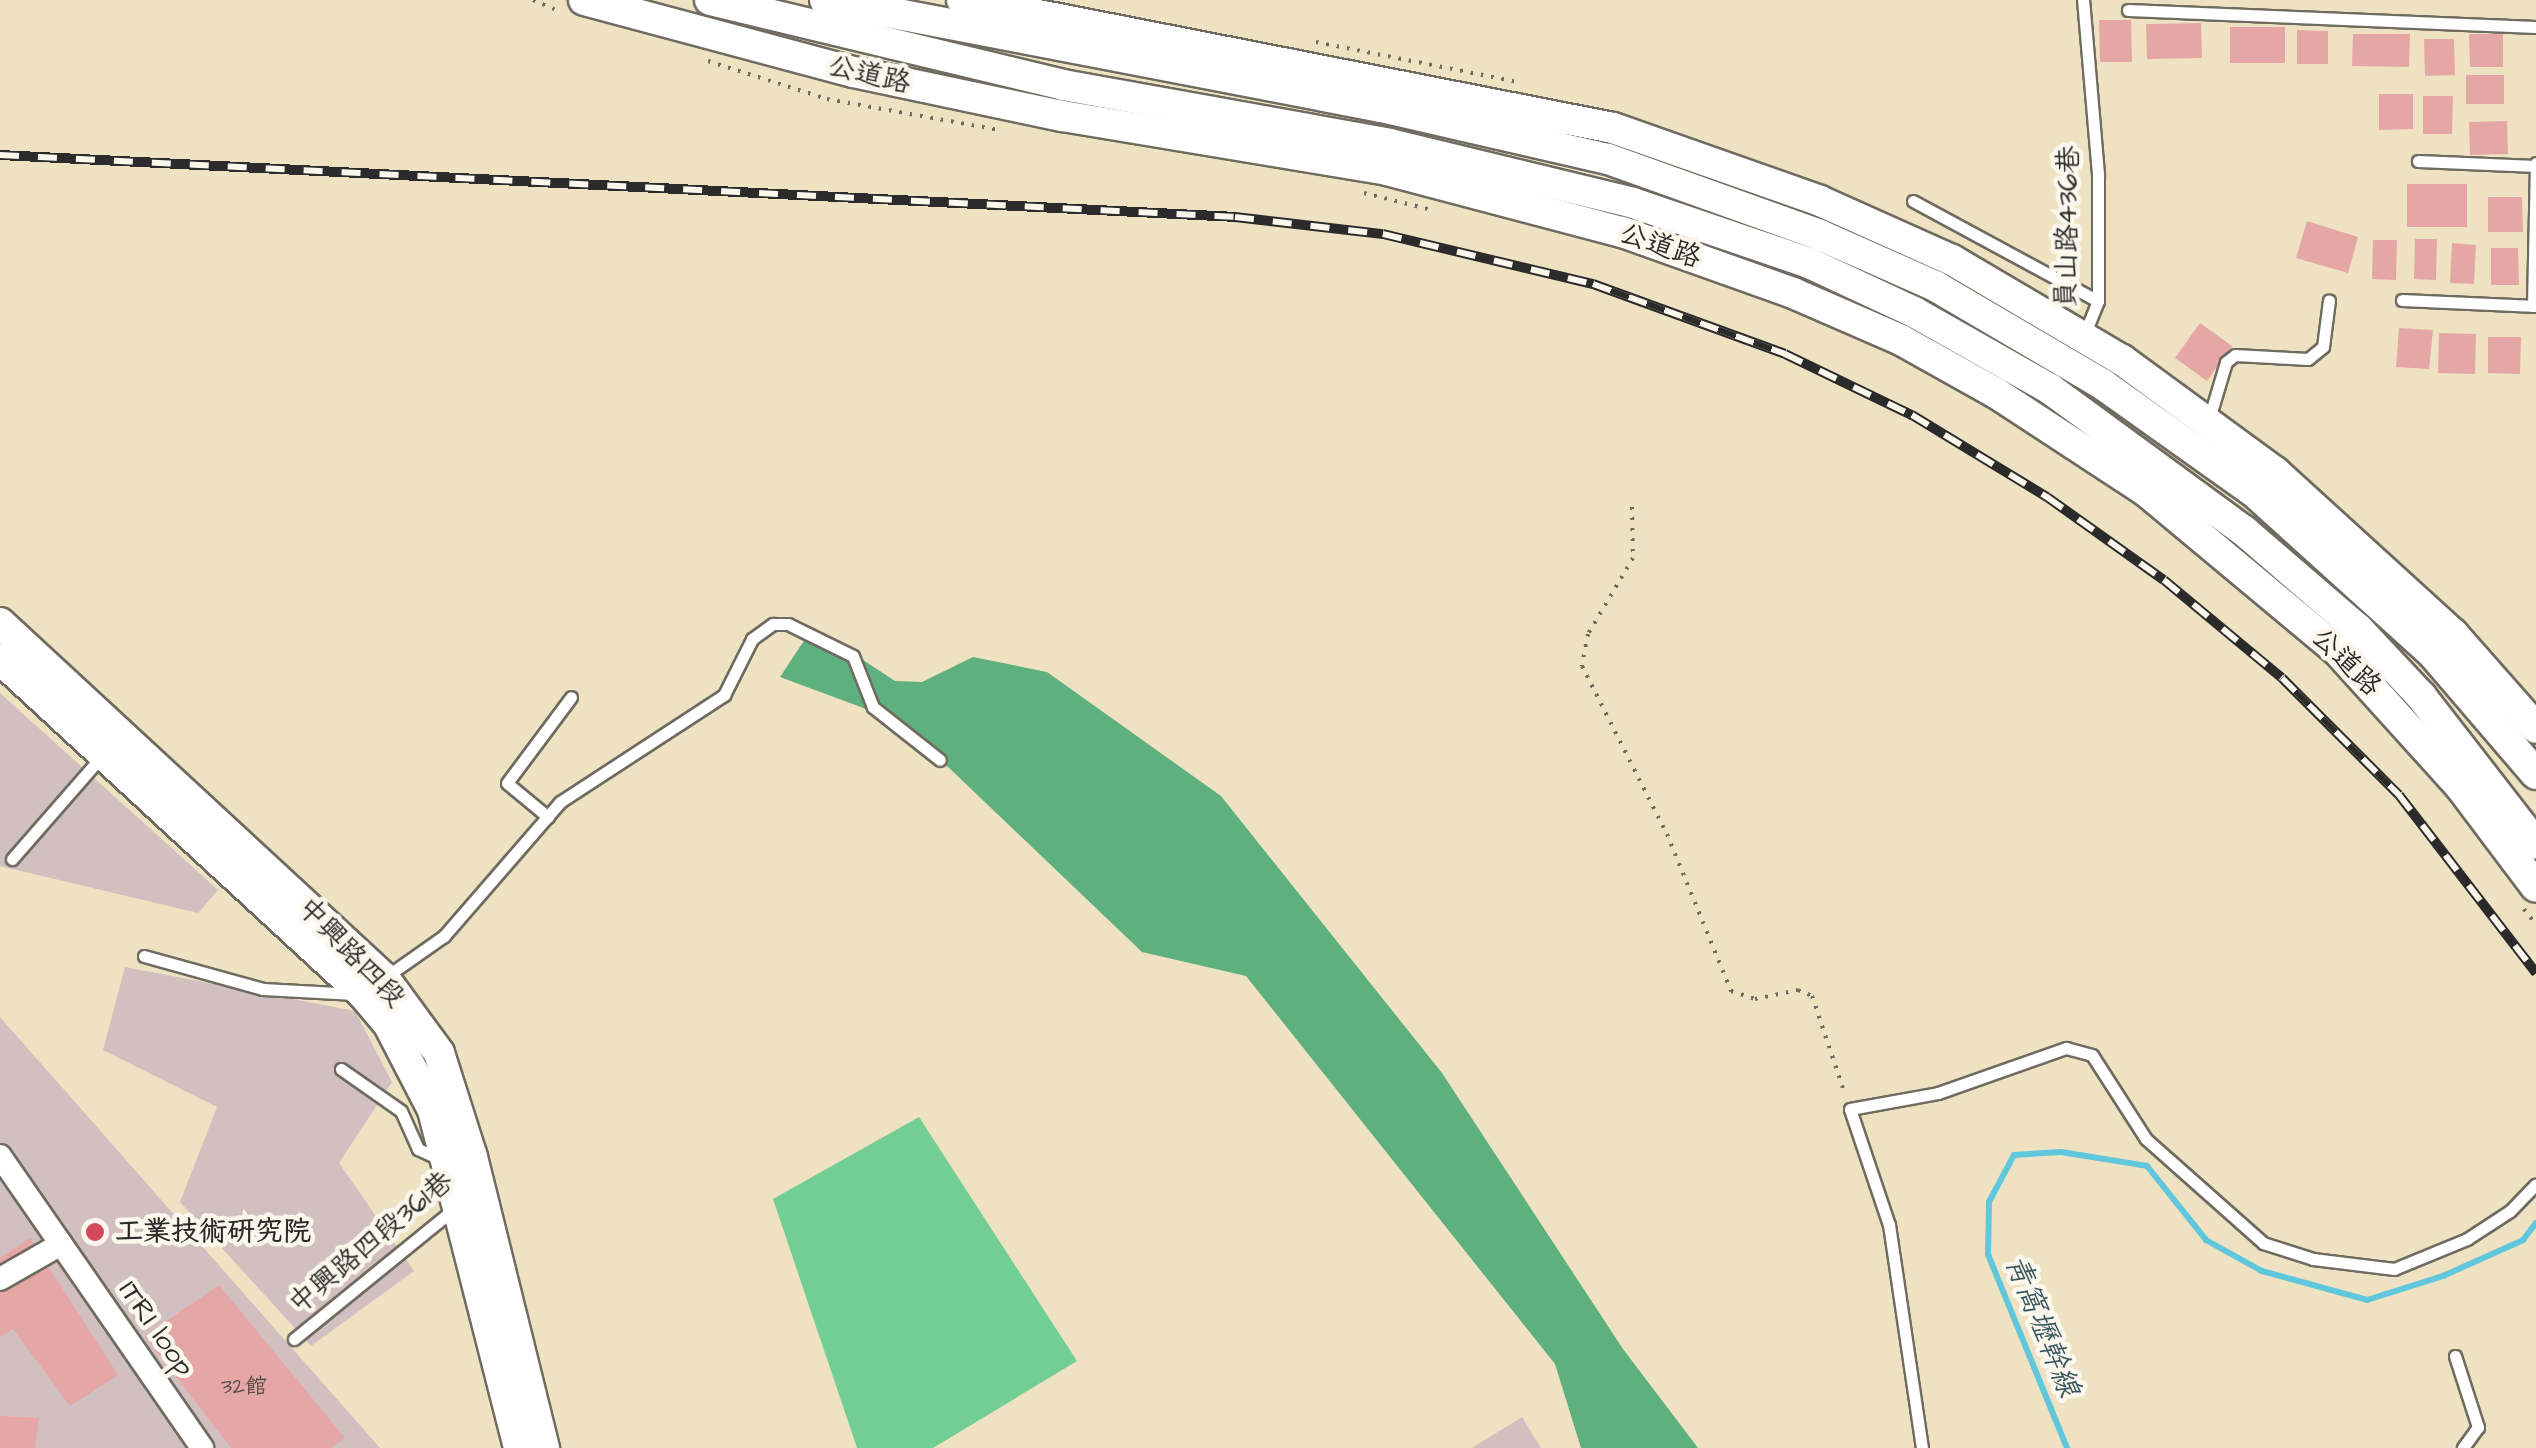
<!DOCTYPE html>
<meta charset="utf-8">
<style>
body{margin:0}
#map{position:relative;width:2536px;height:1448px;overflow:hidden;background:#eee2c3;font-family:"Architects Daughter","LXGW WenKai TC",sans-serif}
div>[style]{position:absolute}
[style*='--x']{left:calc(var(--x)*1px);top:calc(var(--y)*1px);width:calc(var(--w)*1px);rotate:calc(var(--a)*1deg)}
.industrial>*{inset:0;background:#d2bfc0}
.green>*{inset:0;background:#73ce95}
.forest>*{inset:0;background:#5eb17e}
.stream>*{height:6px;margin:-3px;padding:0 3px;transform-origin:3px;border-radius:3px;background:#60c7dc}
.building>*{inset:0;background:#e5a7a5}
.path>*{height:4px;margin-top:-2px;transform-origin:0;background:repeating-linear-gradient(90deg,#6f6b60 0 2.5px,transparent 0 10.5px)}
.roads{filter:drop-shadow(2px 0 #6f6b60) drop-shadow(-2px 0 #6f6b60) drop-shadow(0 2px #6f6b60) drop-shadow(0 -2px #6f6b60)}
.lane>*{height:11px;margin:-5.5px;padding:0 5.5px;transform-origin:5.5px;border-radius:5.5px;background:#fff}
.street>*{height:22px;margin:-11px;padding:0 11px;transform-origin:11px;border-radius:11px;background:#fff}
.secondary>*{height:30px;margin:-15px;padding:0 15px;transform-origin:15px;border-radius:15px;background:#fff}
.rail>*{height:10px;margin-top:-5px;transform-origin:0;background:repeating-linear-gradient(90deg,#fbf7ec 0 19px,#2b2b2b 0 38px);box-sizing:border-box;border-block:2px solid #2b2b2b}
.dots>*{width:28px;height:28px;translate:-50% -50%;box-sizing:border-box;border:5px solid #fbf7ec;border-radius:50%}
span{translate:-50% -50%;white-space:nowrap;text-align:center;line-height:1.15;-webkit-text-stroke:9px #fbf7ec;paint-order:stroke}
.number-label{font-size:22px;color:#5a4a4a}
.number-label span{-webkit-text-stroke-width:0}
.street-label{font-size:28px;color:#2b2b2b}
.poi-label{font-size:28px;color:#2b2b2b;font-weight:700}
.left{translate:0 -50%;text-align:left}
.water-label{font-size:30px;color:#3b5a60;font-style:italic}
</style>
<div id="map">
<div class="industrial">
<i style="clip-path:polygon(0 693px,218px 890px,198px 913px,0 866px)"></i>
<i style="clip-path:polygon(125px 967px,355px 1011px,392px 1082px,339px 1163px,414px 1271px,311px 1346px,180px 1202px,217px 1107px,103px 1050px)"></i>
<i style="clip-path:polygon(0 1017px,380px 1448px,0 1448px)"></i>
<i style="clip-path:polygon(1522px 1417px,1541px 1448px,1472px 1448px)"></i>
</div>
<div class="green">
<i style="clip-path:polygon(919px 1117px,1077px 1361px,933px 1448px,857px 1448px,773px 1199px)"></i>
</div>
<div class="forest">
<i style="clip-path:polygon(813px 627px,895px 681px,922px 682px,973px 657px,1047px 672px,1221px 796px,1442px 1073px,1623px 1349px,1698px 1448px,1581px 1448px,1555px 1364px,1246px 976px,1142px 952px,901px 722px,780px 677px)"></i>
</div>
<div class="stream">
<i style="--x:2067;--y:1448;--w:209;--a:-112.2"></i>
<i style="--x:1988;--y:1254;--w:52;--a:-88.9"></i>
<i style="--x:1989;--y:1202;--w:53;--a:-62"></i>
<i style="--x:2014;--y:1155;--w:47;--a:-3.7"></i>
<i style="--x:2061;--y:1152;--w:87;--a:9.2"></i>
<i style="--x:2147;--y:1166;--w:95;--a:51.4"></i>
<i style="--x:2206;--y:1240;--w:64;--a:29"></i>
<i style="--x:2262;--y:1271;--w:109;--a:15.4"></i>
<i style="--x:2367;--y:1300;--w:80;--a:-17.5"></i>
<i style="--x:2443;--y:1276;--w:88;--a:-24.2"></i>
<i style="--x:2523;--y:1240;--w:21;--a:-53"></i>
</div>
<div class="building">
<i style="clip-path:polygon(2099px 20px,2131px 20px,2132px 62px,2100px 62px)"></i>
<i style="clip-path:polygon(2201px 23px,2202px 58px,2147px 59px,2146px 24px)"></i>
<i style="clip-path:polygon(2230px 27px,2285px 27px,2285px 63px,2230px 63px)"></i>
<i style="clip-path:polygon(2297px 30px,2328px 31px,2328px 64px,2297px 64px)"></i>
<i style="clip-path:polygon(2353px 34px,2410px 34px,2409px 67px,2352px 66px)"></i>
<i style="clip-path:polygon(2469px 34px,2503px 34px,2503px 67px,2470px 67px)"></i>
<i style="clip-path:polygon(2424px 39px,2454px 39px,2455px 75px,2425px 76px)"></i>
<i style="clip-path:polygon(2466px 75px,2504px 75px,2504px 104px,2466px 104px)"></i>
<i style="clip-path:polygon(2379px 94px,2413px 94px,2413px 129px,2379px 130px)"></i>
<i style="clip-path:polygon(2423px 96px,2453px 96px,2452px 134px,2423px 134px)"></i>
<i style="clip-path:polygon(2507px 121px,2508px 154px,2470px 155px,2469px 122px)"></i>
<i style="clip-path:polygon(2407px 184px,2467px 184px,2467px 227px,2407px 227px)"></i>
<i style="clip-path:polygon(2488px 197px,2522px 197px,2523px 232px,2488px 232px)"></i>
<i style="clip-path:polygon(2307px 221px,2358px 237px,2348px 273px,2296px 258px)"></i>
<i style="clip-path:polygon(2415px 239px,2437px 239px,2436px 280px,2414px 279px)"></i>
<i style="clip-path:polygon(2373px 240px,2397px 240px,2396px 280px,2372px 279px)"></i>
<i style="clip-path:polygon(2452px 243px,2476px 245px,2474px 284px,2450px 283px)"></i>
<i style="clip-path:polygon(2491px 248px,2518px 248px,2519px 285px,2491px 285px)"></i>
<i style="clip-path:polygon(2200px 323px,2232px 346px,2207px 381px,2175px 358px)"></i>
<i style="clip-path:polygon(2399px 328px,2433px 330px,2429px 369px,2396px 367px)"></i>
<i style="clip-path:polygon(2439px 333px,2476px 334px,2475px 374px,2438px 373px)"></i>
<i style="clip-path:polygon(2488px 337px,2521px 337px,2520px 374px,2488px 373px)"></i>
<i style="clip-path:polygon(30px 1238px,118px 1375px,70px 1406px,13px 1329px,0 1337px,0 1258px)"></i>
<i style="clip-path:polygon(219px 1285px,345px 1438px,331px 1448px,231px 1448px,145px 1336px)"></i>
<i style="clip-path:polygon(0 1416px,39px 1418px,35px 1448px,0 1448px)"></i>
</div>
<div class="path">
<i style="--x:533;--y:0;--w:30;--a:23"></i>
<i style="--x:1316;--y:42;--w:206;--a:11.2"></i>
<i style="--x:708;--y:61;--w:125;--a:17.7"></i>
<i style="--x:827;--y:99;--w:175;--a:10.2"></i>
<i style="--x:1364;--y:193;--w:70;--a:14"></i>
<i style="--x:1632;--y:507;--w:51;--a:88.9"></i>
<i style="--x:1633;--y:558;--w:88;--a:120.6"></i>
<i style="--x:1588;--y:634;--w:33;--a:101"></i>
<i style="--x:1582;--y:666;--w:188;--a:63.2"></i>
<i style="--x:1667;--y:834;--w:170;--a:67.8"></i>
<i style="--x:1731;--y:991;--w:25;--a:18"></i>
<i style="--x:1755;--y:999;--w:44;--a:-11.8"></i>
<i style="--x:1798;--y:990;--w:15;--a:23"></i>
<i style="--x:1812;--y:996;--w:103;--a:71.4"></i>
<i style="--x:2524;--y:909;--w:20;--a:53"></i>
</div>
<div class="roads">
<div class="lane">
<i style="--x:2128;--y:10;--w:408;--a:2.4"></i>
<i style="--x:2418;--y:161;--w:118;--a:2.4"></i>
<i style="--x:1913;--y:201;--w:210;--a:28.4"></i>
<i style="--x:2402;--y:300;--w:134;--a:2.6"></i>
<i style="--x:2533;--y:306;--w:143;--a:-88.8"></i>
<i style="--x:2083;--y:338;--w:40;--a:-68"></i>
<i style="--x:2098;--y:301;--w:127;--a:-90"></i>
<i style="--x:2098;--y:174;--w:175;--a:-94.9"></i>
<i style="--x:2209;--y:419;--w:59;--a:-73.4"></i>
<i style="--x:2226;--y:362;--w:11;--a:-38"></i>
<i style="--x:2235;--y:355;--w:73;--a:3.1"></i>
<i style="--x:2308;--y:359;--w:19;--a:-39"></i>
<i style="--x:2323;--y:347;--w:47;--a:-82.7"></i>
<i style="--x:548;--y:817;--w:53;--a:-140.3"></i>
<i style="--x:507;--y:783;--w:107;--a:-53.3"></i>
<i style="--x:12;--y:859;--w:135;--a:-48.9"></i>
<i style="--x:144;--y:956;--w:123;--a:15.5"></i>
<i style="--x:263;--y:989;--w:92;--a:3.1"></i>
<i style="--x:387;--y:976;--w:70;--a:-35.1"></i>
<i style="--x:444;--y:936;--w:177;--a:-49.1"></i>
<i style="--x:560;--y:802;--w:196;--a:-33.1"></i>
<i style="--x:724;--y:695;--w:63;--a:-63.4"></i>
<i style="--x:752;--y:639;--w:26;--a:-36"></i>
<i style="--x:773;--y:624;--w:15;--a:0"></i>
<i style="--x:788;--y:624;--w:72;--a:26.2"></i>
<i style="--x:853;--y:656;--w:55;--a:68.6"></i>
<i style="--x:873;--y:707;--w:85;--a:38.3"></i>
<i style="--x:341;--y:1069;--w:73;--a:35"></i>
<i style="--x:401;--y:1111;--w:42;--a:65.9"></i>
<i style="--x:418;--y:1149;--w:26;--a:25"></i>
<i style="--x:294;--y:1339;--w:206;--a:-39.1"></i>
<i style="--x:2455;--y:1356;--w:75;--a:72.1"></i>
<i style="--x:2478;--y:1427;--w:26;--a:126"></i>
<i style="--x:1922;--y:1448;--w:225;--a:-98.4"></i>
<i style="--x:1889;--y:1225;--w:122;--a:-108.6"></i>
<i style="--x:1850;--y:1109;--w:89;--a:-10.3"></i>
<i style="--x:1938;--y:1093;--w:136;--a:-19.4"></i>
<i style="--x:2066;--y:1048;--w:27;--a:15"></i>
<i style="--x:2092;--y:1055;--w:100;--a:57.3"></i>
<i style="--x:2146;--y:1139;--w:157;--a:41.6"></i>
<i style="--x:2263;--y:1243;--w:52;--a:17.7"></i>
<i style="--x:2313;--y:1259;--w:82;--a:7"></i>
<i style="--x:2394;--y:1269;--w:79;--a:-22.3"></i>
<i style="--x:2467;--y:1239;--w:51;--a:-33.1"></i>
<i style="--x:2510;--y:1211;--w:37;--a:-46"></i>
</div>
<div class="street">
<i style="--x:0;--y:1156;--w:107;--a:55.3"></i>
<i style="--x:0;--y:1279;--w:70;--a:-29.8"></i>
<i style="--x:61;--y:1244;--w:248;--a:55.3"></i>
</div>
<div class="secondary">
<i style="--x:584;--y:0;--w:278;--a:15"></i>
<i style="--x:853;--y:72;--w:214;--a:11.9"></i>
<i style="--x:1062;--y:116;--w:329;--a:9.4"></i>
<i style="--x:1387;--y:170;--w:243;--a:14.8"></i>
<i style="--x:1622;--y:232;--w:182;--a:19.6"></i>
<i style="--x:1793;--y:293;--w:118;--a:23.5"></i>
<i style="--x:1901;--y:340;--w:109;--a:29.2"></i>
<i style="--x:1996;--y:393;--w:179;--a:33.2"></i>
<i style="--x:2146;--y:491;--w:250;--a:39.8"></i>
<i style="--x:2338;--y:651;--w:182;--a:47.9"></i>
<i style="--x:2460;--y:786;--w:126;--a:53"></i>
<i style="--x:710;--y:0;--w:363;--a:13.5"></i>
<i style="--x:1063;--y:85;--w:332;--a:10.2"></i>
<i style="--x:1390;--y:144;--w:250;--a:13.6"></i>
<i style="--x:1633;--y:203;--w:186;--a:18.8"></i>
<i style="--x:1809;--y:263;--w:116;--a:25"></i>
<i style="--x:1914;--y:312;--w:156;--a:29.5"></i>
<i style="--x:2050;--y:389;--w:240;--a:36.2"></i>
<i style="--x:2244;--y:531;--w:150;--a:40.7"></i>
<i style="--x:2358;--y:629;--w:92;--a:46.8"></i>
<i style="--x:2421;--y:696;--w:187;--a:52.2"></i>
<i style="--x:825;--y:0;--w:566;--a:10.89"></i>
<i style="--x:1381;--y:107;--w:233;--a:12.9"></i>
<i style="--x:1608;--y:159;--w:225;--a:19.7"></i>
<i style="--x:1820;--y:235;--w:126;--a:23.9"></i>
<i style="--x:1935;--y:286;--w:194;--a:30.4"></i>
<i style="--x:2102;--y:384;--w:186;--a:35.4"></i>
<i style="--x:2254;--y:492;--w:241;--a:42.1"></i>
<i style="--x:2433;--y:654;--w:158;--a:49.4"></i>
<i style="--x:962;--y:0;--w:663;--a:11.12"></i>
<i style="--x:1613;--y:128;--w:219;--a:19.4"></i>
<i style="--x:1820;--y:201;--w:145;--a:24.1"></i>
<i style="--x:1952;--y:260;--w:197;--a:30.5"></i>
<i style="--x:2122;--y:360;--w:190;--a:36.2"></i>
<i style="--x:2275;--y:472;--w:241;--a:42.3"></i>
<i style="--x:2453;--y:634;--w:125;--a:48.6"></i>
<i style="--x:0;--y:623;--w:523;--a:42.75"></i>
<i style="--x:384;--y:978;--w:93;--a:53.7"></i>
<i style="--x:439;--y:1053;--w:109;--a:72.4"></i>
<i style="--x:472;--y:1157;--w:300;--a:76.1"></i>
<i style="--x:0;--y:659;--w:495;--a:42.7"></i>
<i style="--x:364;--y:995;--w:39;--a:50"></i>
<i style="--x:389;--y:1025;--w:96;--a:62.6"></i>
<i style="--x:433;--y:1110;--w:349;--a:75.7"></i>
</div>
</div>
<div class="rail">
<i style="--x:0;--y:155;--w:1237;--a:2.87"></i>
<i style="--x:1235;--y:217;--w:149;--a:6.6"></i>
<i style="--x:1383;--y:234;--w:216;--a:13.4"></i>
<i style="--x:1593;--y:284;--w:204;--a:20"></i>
<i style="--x:1785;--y:354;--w:141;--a:25.7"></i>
<i style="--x:1912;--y:415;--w:158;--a:31.3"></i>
<i style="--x:2047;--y:497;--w:143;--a:35.4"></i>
<i style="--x:2164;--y:580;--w:153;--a:39.7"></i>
<i style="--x:2282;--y:678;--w:165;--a:45"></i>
<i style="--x:2399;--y:795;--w:225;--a:52.4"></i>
</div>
<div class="dots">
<i style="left:95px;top:1232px;background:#d1495b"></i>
</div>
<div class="number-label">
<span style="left:244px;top:1387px">32館</span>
</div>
<div class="street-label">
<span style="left:869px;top:75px;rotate:13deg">公道路</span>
<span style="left:2068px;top:227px;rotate:-89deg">員山路436巷</span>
<span style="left:1660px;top:246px;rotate:19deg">公道路</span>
<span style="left:2346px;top:662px;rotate:44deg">公道路</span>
<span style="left:351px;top:953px;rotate:46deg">中興路四段</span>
<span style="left:371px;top:1243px;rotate:-40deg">中興路四段361巷</span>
<span style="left:156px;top:1329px;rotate:55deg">ITRI loop</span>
</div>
<div class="poi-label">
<span class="left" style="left:115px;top:1232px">工業技術研究院</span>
</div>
<div class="water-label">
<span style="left:2042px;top:1326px;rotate:68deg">青窩壢幹線</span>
</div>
</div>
